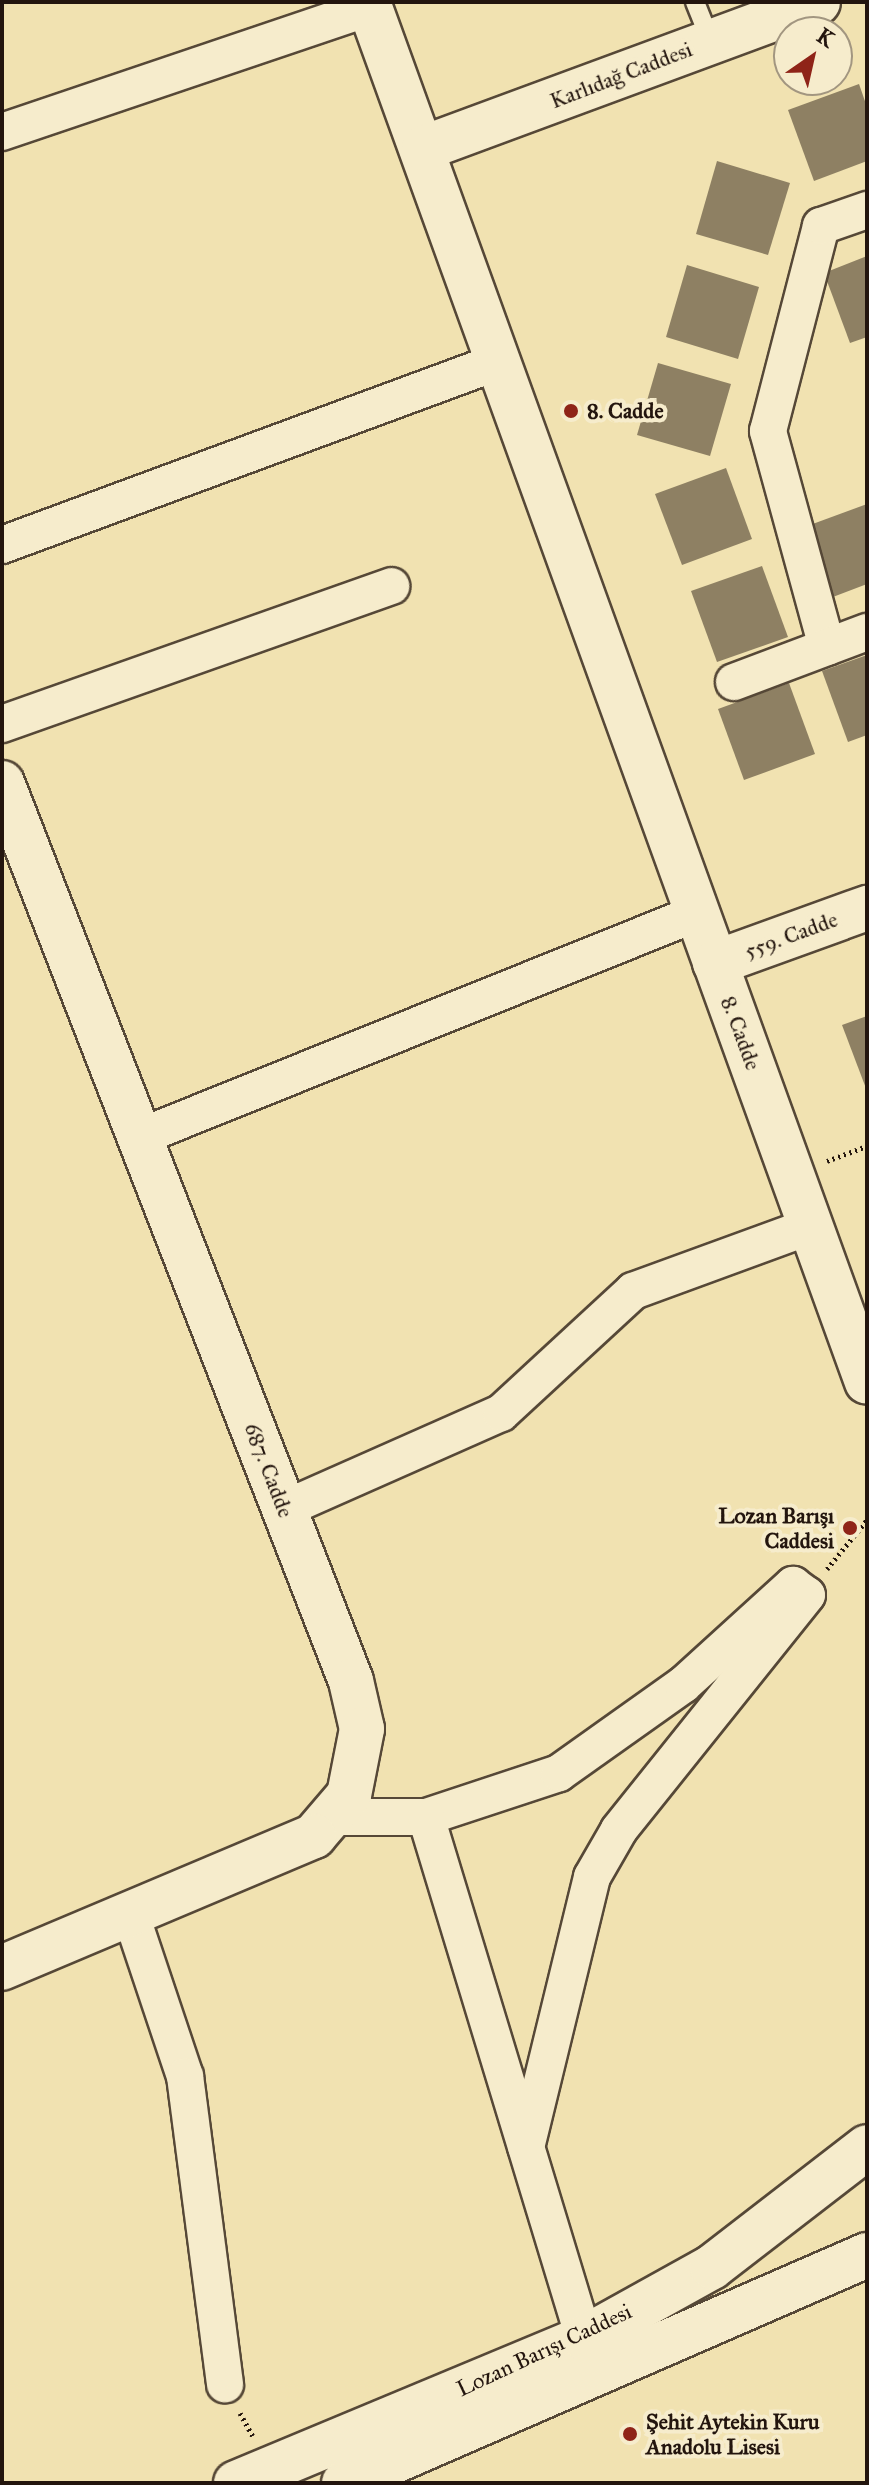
<!DOCTYPE html>
<meta charset="utf-8">
<style>
body{margin:0}
#map{position:relative;width:869px;height:2485px;overflow:hidden;background:#f1e2b1;font-family:"IM FELL Great Primer",serif}
div>[style]{position:absolute}
[style*='--x']{left:calc(var(--x)*1px);top:calc(var(--y)*1px);width:calc(var(--w)*1px);rotate:calc(var(--a)*1deg)}
.building>*{inset:0;background:#8e8063}
.path>*{height:5px;margin-top:-2.5px;transform-origin:0;background:repeating-linear-gradient(90deg,#23150e 0 2px,transparent 0 6px)}
.roads{filter:drop-shadow(2px 0 #564837) drop-shadow(-2px 0 #564837) drop-shadow(0 2px #564837) drop-shadow(0 -2px #564837)}
.lane>*{height:18px;margin:-9px;padding:0 9px;transform-origin:9px;border-radius:9px;background:#f6eccc}
.street>*{height:36px;margin:-18px;padding:0 18px;transform-origin:18px;border-radius:18px;background:#f6eccc}
.secondary>*{height:44px;margin:-22px;padding:0 22px;transform-origin:22px;border-radius:22px;background:#f6eccc}
.dots>*{width:22px;height:22px;translate:-50% -50%;box-sizing:border-box;border:4px solid #f6eccc;border-radius:50%}
span{translate:-50% -50%;white-space:nowrap;text-align:center;line-height:1.15;-webkit-text-stroke:8px #f6eccc;paint-order:stroke}
.street-label{font-size:22px;color:#23150e}
.poi-label{font-size:22px;color:#23150e;font-weight:700}
.left{translate:0 -50%;text-align:left}
.right{translate:-100% -50%;text-align:right}
.frame{position:absolute;inset:0;border:4px solid #23150e;pointer-events:none}
.north{position:absolute;left:773px;top:16px;width:80px;height:80px;box-sizing:border-box;background:#f6eccc;border:2px solid #a29680;border-radius:50%;rotate:34deg;font-size:22px;font-weight:700;line-height:32px;text-align:center;color:#23150e}
.north::after{content:'';display:block;margin:auto;width:28px;height:36px;background:#8f2418;clip-path:polygon(50% 0,100% 100%,50% 72%,0 100%)}
</style>
<div id="map">
<div class="building">
<i style="clip-path:polygon(859px 84px,867px 107px,867px 161px,814px 181px,788px 110px)"></i>
<i style="clip-path:polygon(717px 161px,790px 183px,768px 255px,696px 234px)"></i>
<i style="clip-path:polygon(867px 256px,867px 337px,850px 343px,824px 273px)"></i>
<i style="clip-path:polygon(687px 265px,759px 287px,738px 359px,666px 337px)"></i>
<i style="clip-path:polygon(658px 363px,731px 384px,710px 456px,637px 435px)"></i>
<i style="clip-path:polygon(726px 468px,752px 539px,682px 565px,655px 494px)"></i>
<i style="clip-path:polygon(867px 504px,867px 584px,825px 600px,799px 529px)"></i>
<i style="clip-path:polygon(762px 566px,788px 637px,717px 662px,691px 591px)"></i>
<i style="clip-path:polygon(867px 655px,867px 735px,848px 742px,822px 671px)"></i>
<i style="clip-path:polygon(789px 683px,815px 754px,744px 780px,718px 709px)"></i>
<i style="clip-path:polygon(867px 1016px,867px 1091px,842px 1025px)"></i>
</div>
<div class="path">
<i style="--x:827;--y:1161;--w:43;--a:-20.6"></i>
<i style="--x:827;--y:1569;--w:63;--a:-50.8"></i>
<i style="--x:240;--y:2413;--w:26;--a:61"></i>
</div>
<div class="roads">
<div class="lane">
<i style="--x:695;--y:2;--w:43;--a:68.2"></i>
</div>
<div class="street">
<i style="--x:2;--y:132;--w:390;--a:-18.7"></i>
<i style="--x:2;--y:545;--w:531;--a:-20.28"></i>
<i style="--x:827;--y:647;--w:224;--a:-105.3"></i>
<i style="--x:768;--y:431;--w:212;--a:-75.5"></i>
<i style="--x:821;--y:226;--w:49;--a:-19.2"></i>
<i style="--x:734;--y:682;--w:142;--a:-20.6"></i>
<i style="--x:2;--y:724;--w:413;--a:-19.5"></i>
<i style="--x:142;--y:1136;--w:598;--a:-21.89"></i>
<i style="--x:284;--y:1509;--w:237;--a:-23.9"></i>
<i style="--x:501;--y:1413;--w:180;--a:-42.7"></i>
<i style="--x:633;--y:1291;--w:189;--a:-20.1"></i>
<i style="--x:335;--y:1817;--w:91;--a:0"></i>
<i style="--x:426;--y:1817;--w:140;--a:-18.3"></i>
<i style="--x:559;--y:1773;--w:152;--a:-35.4"></i>
<i style="--x:683;--y:1685;--w:149;--a:-42.3"></i>
<i style="--x:793;--y:1585;--w:17;--a:36"></i>
<i style="--x:807;--y:1595;--w:301;--a:128.7"></i>
<i style="--x:619;--y:1830;--w:54;--a:119.9"></i>
<i style="--x:592;--y:1877;--w:278;--a:103.7"></i>
<i style="--x:426;--y:1817;--w:544;--a:73.13"></i>
<i style="--x:131;--y:1915;--w:170;--a:71.5"></i>
<i style="--x:185;--y:2076;--w:311;--a:82.6"></i>
</div>
<div class="secondary">
<i style="--x:368;--y:2;--w:1467;--a:70.12"></i>
<i style="--x:424;--y:148;--w:420;--a:-20.3"></i>
<i style="--x:2;--y:783;--w:963;--a:68.76"></i>
<i style="--x:351;--y:1681;--w:49;--a:77.1"></i>
<i style="--x:362;--y:1729;--w:67;--a:101.1"></i>
<i style="--x:349;--y:1795;--w:54;--a:130.5"></i>
<i style="--x:314;--y:1836;--w:339;--a:157.1"></i>
<i style="--x:715;--y:963;--w:162;--a:-19.9"></i>
<i style="--x:236;--y:2483;--w:377;--a:-22.6"></i>
<i style="--x:584;--y:2338;--w:146;--a:-29"></i>
<i style="--x:712;--y:2267;--w:196;--a:-37.7"></i>
<i style="--x:344;--y:2483;--w:571;--a:-23.55"></i>
</div>
</div>
<div class="dots">
<i style="left:571px;top:411px;background:#8f2418"></i>
<i style="left:850px;top:1528px;background:#8f2418"></i>
<i style="left:630px;top:2434px;background:#8f2418"></i>
</div>
<div class="street-label">
<span style="left:621px;top:75px;rotate:-21deg">Karlıdağ Caddesi</span>
<span style="left:791px;top:935px;rotate:-20deg">559. Cadde</span>
<span style="left:741px;top:1033px;rotate:70deg">8. Cadde</span>
<span style="left:269px;top:1470px;rotate:69deg">687. Cadde</span>
<span style="left:544px;top:2350px;rotate:-25deg">Lozan Barışı Caddesi</span>
</div>
<div class="poi-label">
<span class="left" style="left:587px;top:411px">8. Cadde</span>
<span class="right" style="left:834px;top:1528px">Lozan Barışı<br>Caddesi</span>
<span class="left" style="left:646px;top:2434px">Şehit Aytekin Kuru<br>Anadolu Lisesi</span>
</div>
<div class="frame"></div>
<div class="north">K</div>
</div>
